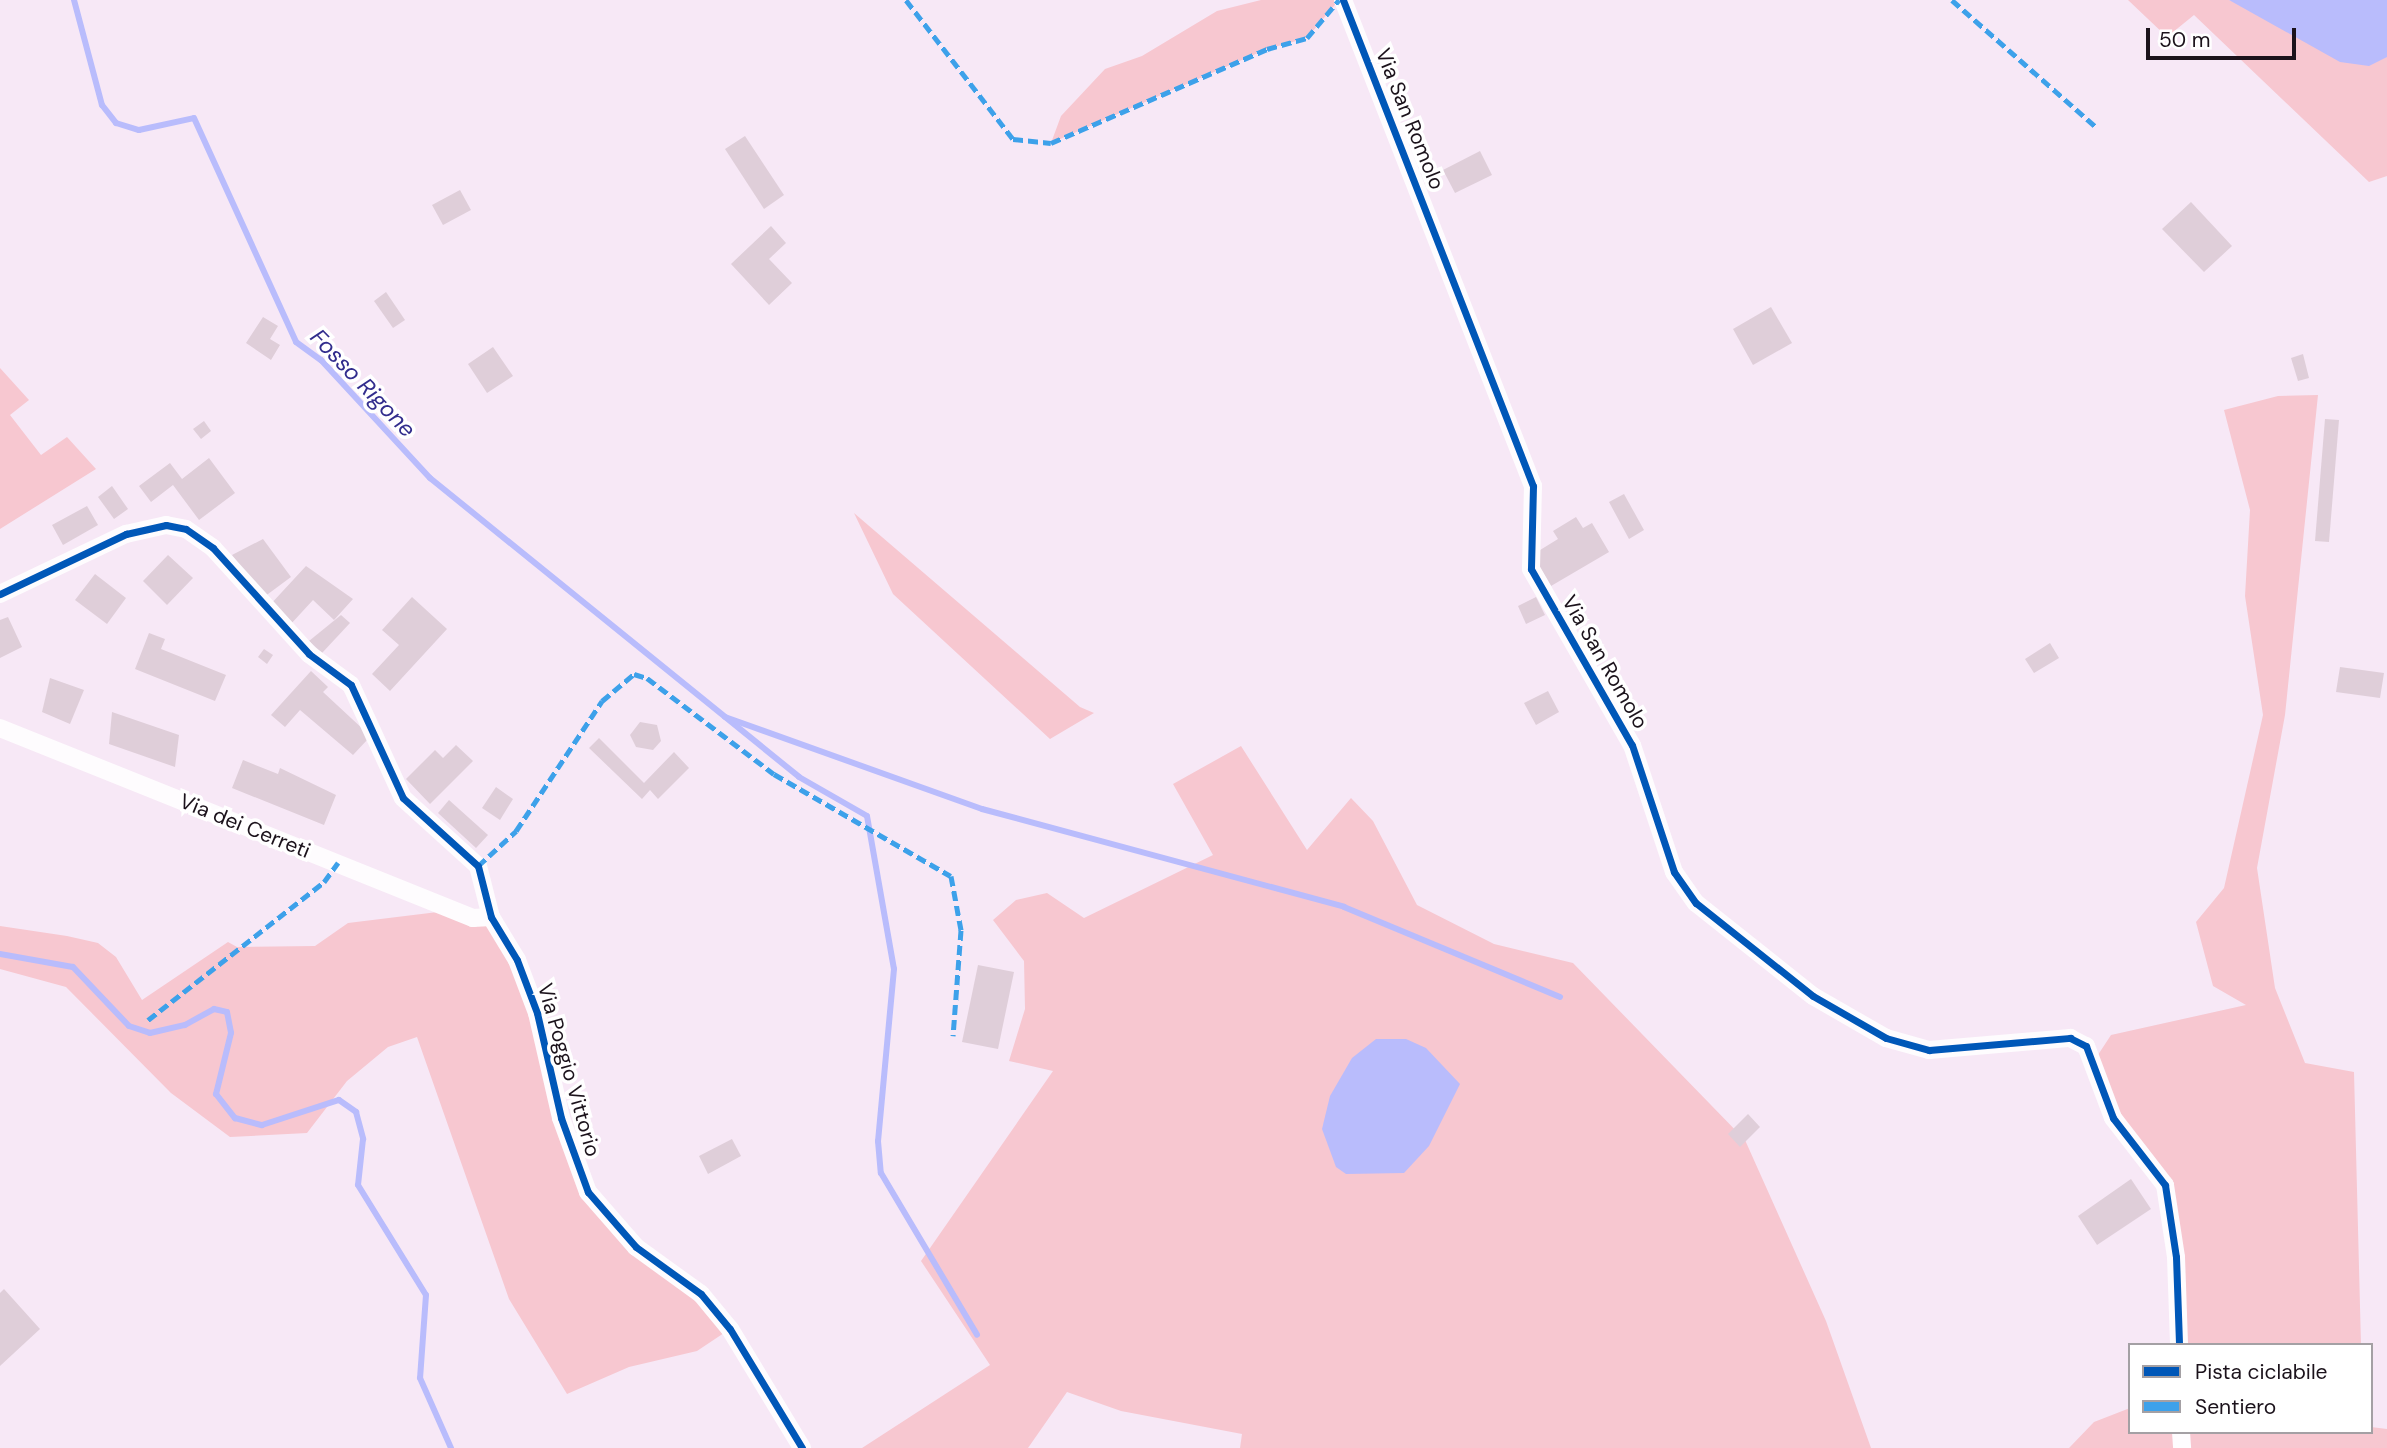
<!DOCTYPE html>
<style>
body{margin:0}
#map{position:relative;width:2387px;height:1448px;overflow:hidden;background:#f7e8f6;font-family:"DM Sans",sans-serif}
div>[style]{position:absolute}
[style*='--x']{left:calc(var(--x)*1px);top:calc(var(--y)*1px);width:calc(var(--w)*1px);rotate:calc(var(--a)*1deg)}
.green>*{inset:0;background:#f7c7d0}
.water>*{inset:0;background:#b9bcfc}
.stream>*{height:6px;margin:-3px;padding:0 3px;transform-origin:3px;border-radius:3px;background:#b9bcfc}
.building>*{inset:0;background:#dfced9}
.minor>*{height:18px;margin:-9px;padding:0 9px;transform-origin:9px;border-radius:9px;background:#fefcfe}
.quiet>*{height:5px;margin-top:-2.5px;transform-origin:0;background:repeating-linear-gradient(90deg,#3da1ea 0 10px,transparent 0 15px)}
.cycleway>*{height:7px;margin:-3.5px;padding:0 3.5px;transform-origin:3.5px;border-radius:3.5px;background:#0057b8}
span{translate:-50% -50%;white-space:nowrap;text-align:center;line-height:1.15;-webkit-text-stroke:7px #fff;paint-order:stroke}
.street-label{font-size:21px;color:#1b121b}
.water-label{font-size:23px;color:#322d8d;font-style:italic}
.legend{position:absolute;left:2128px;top:1343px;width:245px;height:91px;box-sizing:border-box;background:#fff;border:2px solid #a4a0a4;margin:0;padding:9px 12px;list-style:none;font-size:21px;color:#1b121b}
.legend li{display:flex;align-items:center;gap:14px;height:35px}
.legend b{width:35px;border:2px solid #a4a0a4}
.scale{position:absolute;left:2146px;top:28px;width:150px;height:32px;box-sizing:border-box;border:4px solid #1b121b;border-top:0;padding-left:9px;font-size:21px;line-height:24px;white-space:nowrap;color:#1b121b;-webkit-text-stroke:5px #fff;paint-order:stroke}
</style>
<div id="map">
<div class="green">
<i style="clip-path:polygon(1261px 0,1339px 0,1307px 38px,1267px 49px,1051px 143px,1061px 116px,1105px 69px,1142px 56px,1217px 11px)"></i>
<i style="clip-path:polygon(2128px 0,2229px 0,2387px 57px,2387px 176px,2369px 182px,2194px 15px,2167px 37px)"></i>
<i style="clip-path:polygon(0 368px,29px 400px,10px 415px,41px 455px,67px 437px,96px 469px,0 529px)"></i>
<i style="clip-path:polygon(2318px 395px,2285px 715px,2257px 868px,2275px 988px,2305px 1063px,2354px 1072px,2361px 1345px,2179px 1345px,2165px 1185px,2113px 1118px,2092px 1064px,2111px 1035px,2246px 1005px,2213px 986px,2196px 922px,2224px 888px,2263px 715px,2245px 596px,2250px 510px,2224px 410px,2278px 396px)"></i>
<i style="clip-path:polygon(854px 513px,1080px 707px,1094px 713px,1050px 739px,893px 594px)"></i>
<i style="clip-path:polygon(1241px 746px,1307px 850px,1351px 798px,1373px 821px,1417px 905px,1494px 944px,1573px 963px,1745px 1140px,1826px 1321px,1871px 1448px,1240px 1448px,1242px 1434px,1121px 1411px,1067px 1392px,1028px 1448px,862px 1448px,990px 1365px,921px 1261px,1053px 1071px,1009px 1061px,1025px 1009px,1024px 961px,993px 920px,1016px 900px,1047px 893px,1084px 918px,1213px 855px,1173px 784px)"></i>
<i style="clip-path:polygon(454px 910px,491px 917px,517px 960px,588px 1192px,730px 1329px,697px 1351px,629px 1367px,567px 1394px,509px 1299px,417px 1037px,388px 1047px,347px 1081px,307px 1133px,230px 1137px,171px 1093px,66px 987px,0 969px,0 926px,67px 936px,98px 943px,116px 957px,142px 1000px,228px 942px,237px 947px,315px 946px,348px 923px)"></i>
<i style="clip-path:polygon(2130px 1408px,2130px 1432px,2371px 1432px,2371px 1427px,2387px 1429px,2387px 1448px,2069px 1448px,2094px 1422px)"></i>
</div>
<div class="water">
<i style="clip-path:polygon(2229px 0,2387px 0,2387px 57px,2369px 66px,2340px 62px)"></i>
<i style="clip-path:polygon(1376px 1039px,1406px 1039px,1426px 1048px,1460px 1084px,1429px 1146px,1404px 1173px,1346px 1174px,1336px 1167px,1322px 1129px,1330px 1096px,1352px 1058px)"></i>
</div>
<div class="stream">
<i style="--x:74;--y:0;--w:109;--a:75.1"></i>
<i style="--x:102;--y:105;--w:23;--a:52"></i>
<i style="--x:116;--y:123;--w:24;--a:17"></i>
<i style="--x:139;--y:130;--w:56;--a:-12.3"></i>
<i style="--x:194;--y:118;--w:246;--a:65.5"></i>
<i style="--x:296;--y:342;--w:31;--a:36"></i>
<i style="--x:321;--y:360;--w:161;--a:47.3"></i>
<i style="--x:430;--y:478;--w:475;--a:39"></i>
<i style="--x:799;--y:777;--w:78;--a:29.8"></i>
<i style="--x:867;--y:816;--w:155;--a:80"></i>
<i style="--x:894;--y:969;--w:173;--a:95.3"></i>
<i style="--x:878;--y:1141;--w:32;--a:85"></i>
<i style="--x:881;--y:1173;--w:188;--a:59.3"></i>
<i style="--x:725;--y:717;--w:273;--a:19.7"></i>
<i style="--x:982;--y:809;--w:375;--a:15.1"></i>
<i style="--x:1344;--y:907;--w:234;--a:22.6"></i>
<i style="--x:0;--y:954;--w:74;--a:10.1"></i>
<i style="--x:73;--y:967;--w:81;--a:46.5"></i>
<i style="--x:129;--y:1026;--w:22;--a:18"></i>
<i style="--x:150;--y:1033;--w:36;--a:-13"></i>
<i style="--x:185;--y:1025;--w:33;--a:-29"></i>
<i style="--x:214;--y:1009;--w:13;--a:13"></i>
<i style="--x:227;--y:1012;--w:21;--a:79"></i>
<i style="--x:231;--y:1033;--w:63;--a:103.8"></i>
<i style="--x:216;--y:1094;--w:31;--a:52"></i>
<i style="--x:235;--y:1118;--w:28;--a:15"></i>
<i style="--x:262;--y:1125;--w:81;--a:-18"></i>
<i style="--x:339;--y:1100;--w:21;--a:35"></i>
<i style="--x:356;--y:1112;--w:28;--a:75"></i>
<i style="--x:363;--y:1139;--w:46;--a:96.2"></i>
<i style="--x:358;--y:1185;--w:129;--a:58.3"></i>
<i style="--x:426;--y:1295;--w:83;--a:94.1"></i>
<i style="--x:420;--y:1378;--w:77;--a:66.1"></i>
</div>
<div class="building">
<i style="clip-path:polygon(745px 136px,784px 195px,764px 209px,725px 149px)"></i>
<i style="clip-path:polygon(1480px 151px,1492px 175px,1455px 193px,1443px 170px)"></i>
<i style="clip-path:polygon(460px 190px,471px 210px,443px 225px,432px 205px)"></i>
<i style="clip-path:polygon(2191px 202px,2232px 246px,2204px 272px,2162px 229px)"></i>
<i style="clip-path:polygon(771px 226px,786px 243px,769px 259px,792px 283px,769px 305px,731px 264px)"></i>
<i style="clip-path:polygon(386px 292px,405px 320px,393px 328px,374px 301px)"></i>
<i style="clip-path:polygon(1771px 307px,1792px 343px,1753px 365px,1733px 329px)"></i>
<i style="clip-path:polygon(263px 317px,278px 326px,270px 339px,280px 345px,271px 360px,246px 343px)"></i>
<i style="clip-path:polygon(493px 347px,513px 376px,487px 393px,468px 364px)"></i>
<i style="clip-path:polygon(2303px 354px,2309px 378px,2298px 381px,2291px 358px)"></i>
<i style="clip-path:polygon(2325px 419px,2339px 420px,2329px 542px,2315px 541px)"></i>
<i style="clip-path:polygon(204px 421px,211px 431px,201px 439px,193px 429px)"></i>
<i style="clip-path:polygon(209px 458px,235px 493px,199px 520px,173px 485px,151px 502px,139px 486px,170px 463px,182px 479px)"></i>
<i style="clip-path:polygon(112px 486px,128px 509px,114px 519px,98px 497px)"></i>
<i style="clip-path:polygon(1624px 494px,1644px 530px,1629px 539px,1609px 502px)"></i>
<i style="clip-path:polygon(87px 506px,98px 525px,63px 545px,52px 525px)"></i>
<i style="clip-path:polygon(1576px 517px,1583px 528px,1592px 523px,1609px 552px,1551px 586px,1532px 555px,1558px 539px,1553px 531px)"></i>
<i style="clip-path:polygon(263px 539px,291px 577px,264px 597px,232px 555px)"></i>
<i style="clip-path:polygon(168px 555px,193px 578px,167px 605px,143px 581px)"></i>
<i style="clip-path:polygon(306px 566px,353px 599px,334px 620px,313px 600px,290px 625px,269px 606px)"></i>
<i style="clip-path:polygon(95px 574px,126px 598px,107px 624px,75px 600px)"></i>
<i style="clip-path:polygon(412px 597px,447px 629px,390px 691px,372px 674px,399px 645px,382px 630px)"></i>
<i style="clip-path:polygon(1536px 597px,1545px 615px,1526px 624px,1518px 606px)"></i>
<i style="clip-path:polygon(341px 615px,350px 623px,322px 653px,309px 641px)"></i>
<i style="clip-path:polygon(8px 617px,22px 647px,0 658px,0 620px)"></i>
<i style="clip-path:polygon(149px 633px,165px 639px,161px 649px,226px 675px,215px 701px,135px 669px)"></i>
<i style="clip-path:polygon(2050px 643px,2059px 658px,2034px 673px,2025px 659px)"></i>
<i style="clip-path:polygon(264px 649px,273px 655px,267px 664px,258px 657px)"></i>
<i style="clip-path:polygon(2340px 667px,2384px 673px,2380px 698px,2336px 692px)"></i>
<i style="clip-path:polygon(311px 671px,328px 687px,323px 692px,365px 731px,368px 739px,353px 755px,300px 710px,285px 727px,271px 715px)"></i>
<i style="clip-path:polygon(50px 678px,84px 690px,70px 724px,42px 712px)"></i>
<i style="clip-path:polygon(1548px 691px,1559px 712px,1536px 725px,1524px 703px)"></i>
<i style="clip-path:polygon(112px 712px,179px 735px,175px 767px,109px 744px)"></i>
<i style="clip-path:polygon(640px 722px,657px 725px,661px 741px,653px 750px,636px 747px,630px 735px)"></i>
<i style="clip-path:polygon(599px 738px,644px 783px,674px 752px,689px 768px,658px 799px,650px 790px,642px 799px,589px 748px)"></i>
<i style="clip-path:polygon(456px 745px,473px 761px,430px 804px,406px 779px,435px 750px,443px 758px)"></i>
<i style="clip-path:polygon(243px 760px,278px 774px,280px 768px,336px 795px,324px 825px,232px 788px)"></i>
<i style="clip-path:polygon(496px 787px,513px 799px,500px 820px,482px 808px)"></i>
<i style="clip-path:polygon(449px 800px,488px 835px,476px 848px,438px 813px)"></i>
<i style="clip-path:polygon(978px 965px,1014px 972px,998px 1049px,962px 1042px)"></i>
<i style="clip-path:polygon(1748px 1114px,1760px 1127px,1740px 1147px,1728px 1134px)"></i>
<i style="clip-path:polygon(732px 1139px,741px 1156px,708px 1174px,699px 1156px)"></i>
<i style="clip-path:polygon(2131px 1179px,2151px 1209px,2097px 1245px,2078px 1216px)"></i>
<i style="clip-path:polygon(4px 1289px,40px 1329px,0 1366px,0 1293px)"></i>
</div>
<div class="minor">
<i style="--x:1343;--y:0;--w:522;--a:68.65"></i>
<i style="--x:1533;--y:486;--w:83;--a:91.4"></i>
<i style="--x:1531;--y:569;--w:203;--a:60.2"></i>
<i style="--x:1632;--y:745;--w:134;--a:71.7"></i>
<i style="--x:1674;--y:872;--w:38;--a:55"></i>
<i style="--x:1696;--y:903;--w:149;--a:38.5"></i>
<i style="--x:1813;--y:996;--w:84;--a:29.9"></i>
<i style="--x:1886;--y:1038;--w:45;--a:15.6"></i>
<i style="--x:1929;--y:1050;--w:142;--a:-4.9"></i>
<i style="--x:2070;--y:1038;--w:18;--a:27"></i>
<i style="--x:2086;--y:1046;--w:77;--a:69.4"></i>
<i style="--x:2113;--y:1118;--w:85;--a:52.2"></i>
<i style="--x:2165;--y:1185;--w:73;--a:81.3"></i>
<i style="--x:2176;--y:1257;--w:88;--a:88"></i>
<i style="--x:0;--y:594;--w:140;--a:-25.5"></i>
<i style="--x:126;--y:534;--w:41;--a:-12.7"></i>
<i style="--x:166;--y:525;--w:20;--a:11"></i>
<i style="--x:186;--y:529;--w:33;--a:35"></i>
<i style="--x:213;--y:548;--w:143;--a:47.8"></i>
<i style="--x:309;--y:654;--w:52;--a:36.4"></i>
<i style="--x:351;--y:685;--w:124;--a:65.3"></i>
<i style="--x:403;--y:798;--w:101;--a:42.2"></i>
<i style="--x:478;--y:866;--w:53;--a:75.7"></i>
<i style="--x:491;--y:917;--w:50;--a:58.8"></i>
<i style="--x:517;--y:960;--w:57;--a:69.3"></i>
<i style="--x:537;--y:1013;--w:108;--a:77.1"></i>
<i style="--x:561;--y:1118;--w:79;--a:70"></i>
<i style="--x:588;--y:1192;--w:73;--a:48.9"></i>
<i style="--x:636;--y:1247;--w:80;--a:35.9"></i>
<i style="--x:701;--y:1294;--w:45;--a:50.4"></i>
<i style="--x:730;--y:1329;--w:139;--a:58.8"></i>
<i style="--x:0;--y:728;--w:510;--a:21.88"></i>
<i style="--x:473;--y:918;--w:18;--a:-3"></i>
<i style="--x:2181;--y:1432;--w:16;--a:86"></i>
</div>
<div class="quiet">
<i style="--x:906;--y:0;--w:175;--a:52.4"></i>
<i style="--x:1013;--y:139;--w:38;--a:6"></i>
<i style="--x:1051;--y:143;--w:236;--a:-23.5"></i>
<i style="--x:1267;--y:49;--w:41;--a:-15.4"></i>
<i style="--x:1307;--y:38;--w:50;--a:-49.9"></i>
<i style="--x:1952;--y:0;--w:193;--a:41.4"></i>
<i style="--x:478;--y:866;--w:52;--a:-42.6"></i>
<i style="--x:516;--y:831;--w:156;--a:-56.5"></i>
<i style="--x:602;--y:701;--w:42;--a:-40.2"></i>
<i style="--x:634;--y:674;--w:14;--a:17"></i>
<i style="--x:647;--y:678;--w:159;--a:37.1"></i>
<i style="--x:774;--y:774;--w:204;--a:30"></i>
<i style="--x:951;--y:876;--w:55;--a:79.5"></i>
<i style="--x:961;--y:930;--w:106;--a:94.3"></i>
<i style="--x:148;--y:1020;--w:224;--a:-38.1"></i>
<i style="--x:324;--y:882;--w:24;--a:-54"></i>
</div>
<div class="cycleway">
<i style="--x:1343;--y:0;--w:522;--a:68.65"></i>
<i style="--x:1533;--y:486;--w:83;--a:91.4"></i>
<i style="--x:1531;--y:569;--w:203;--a:60.2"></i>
<i style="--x:1632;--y:745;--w:134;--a:71.7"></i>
<i style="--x:1674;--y:872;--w:38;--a:55"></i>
<i style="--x:1696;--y:903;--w:149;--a:38.5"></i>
<i style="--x:1813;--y:996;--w:84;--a:29.9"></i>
<i style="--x:1886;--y:1038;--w:45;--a:15.6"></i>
<i style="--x:1929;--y:1050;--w:142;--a:-4.9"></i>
<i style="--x:2070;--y:1038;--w:18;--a:27"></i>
<i style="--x:2086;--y:1046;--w:77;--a:69.4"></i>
<i style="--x:2113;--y:1118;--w:85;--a:52.2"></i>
<i style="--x:2165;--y:1185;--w:73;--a:81.3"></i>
<i style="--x:2176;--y:1257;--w:88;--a:88"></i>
<i style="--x:0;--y:594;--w:140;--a:-25.5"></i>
<i style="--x:126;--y:534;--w:41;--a:-12.7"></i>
<i style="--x:166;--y:525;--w:20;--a:11"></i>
<i style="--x:186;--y:529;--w:33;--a:35"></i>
<i style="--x:213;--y:548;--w:143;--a:47.8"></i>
<i style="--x:309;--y:654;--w:52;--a:36.4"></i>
<i style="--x:351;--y:685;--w:124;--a:65.3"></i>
<i style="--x:403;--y:798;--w:101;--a:42.2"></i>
<i style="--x:478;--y:866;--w:53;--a:75.7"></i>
<i style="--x:491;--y:917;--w:50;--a:58.8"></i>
<i style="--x:517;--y:960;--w:57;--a:69.3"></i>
<i style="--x:537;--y:1013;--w:108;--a:77.1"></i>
<i style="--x:561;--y:1118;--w:79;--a:70"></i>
<i style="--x:588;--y:1192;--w:73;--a:48.9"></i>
<i style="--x:636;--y:1247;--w:80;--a:35.9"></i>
<i style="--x:701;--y:1294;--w:45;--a:50.4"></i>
<i style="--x:730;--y:1329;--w:139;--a:58.8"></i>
</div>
<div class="street-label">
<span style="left:1410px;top:119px;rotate:68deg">Via San Romolo</span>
<span style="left:1605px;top:662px;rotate:60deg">Via San Romolo</span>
<span style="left:245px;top:826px;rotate:22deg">Via dei Cerreti</span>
<span style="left:569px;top:1070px;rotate:74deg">Via Poggio Vittorio</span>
</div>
<div class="water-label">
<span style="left:363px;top:383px;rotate:46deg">Fosso Rigone</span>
</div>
<ul class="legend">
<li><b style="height:9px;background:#0057b8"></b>Pista ciclabile</li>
<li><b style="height:9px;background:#3da1ea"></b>Sentiero</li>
</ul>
<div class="scale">50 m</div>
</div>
